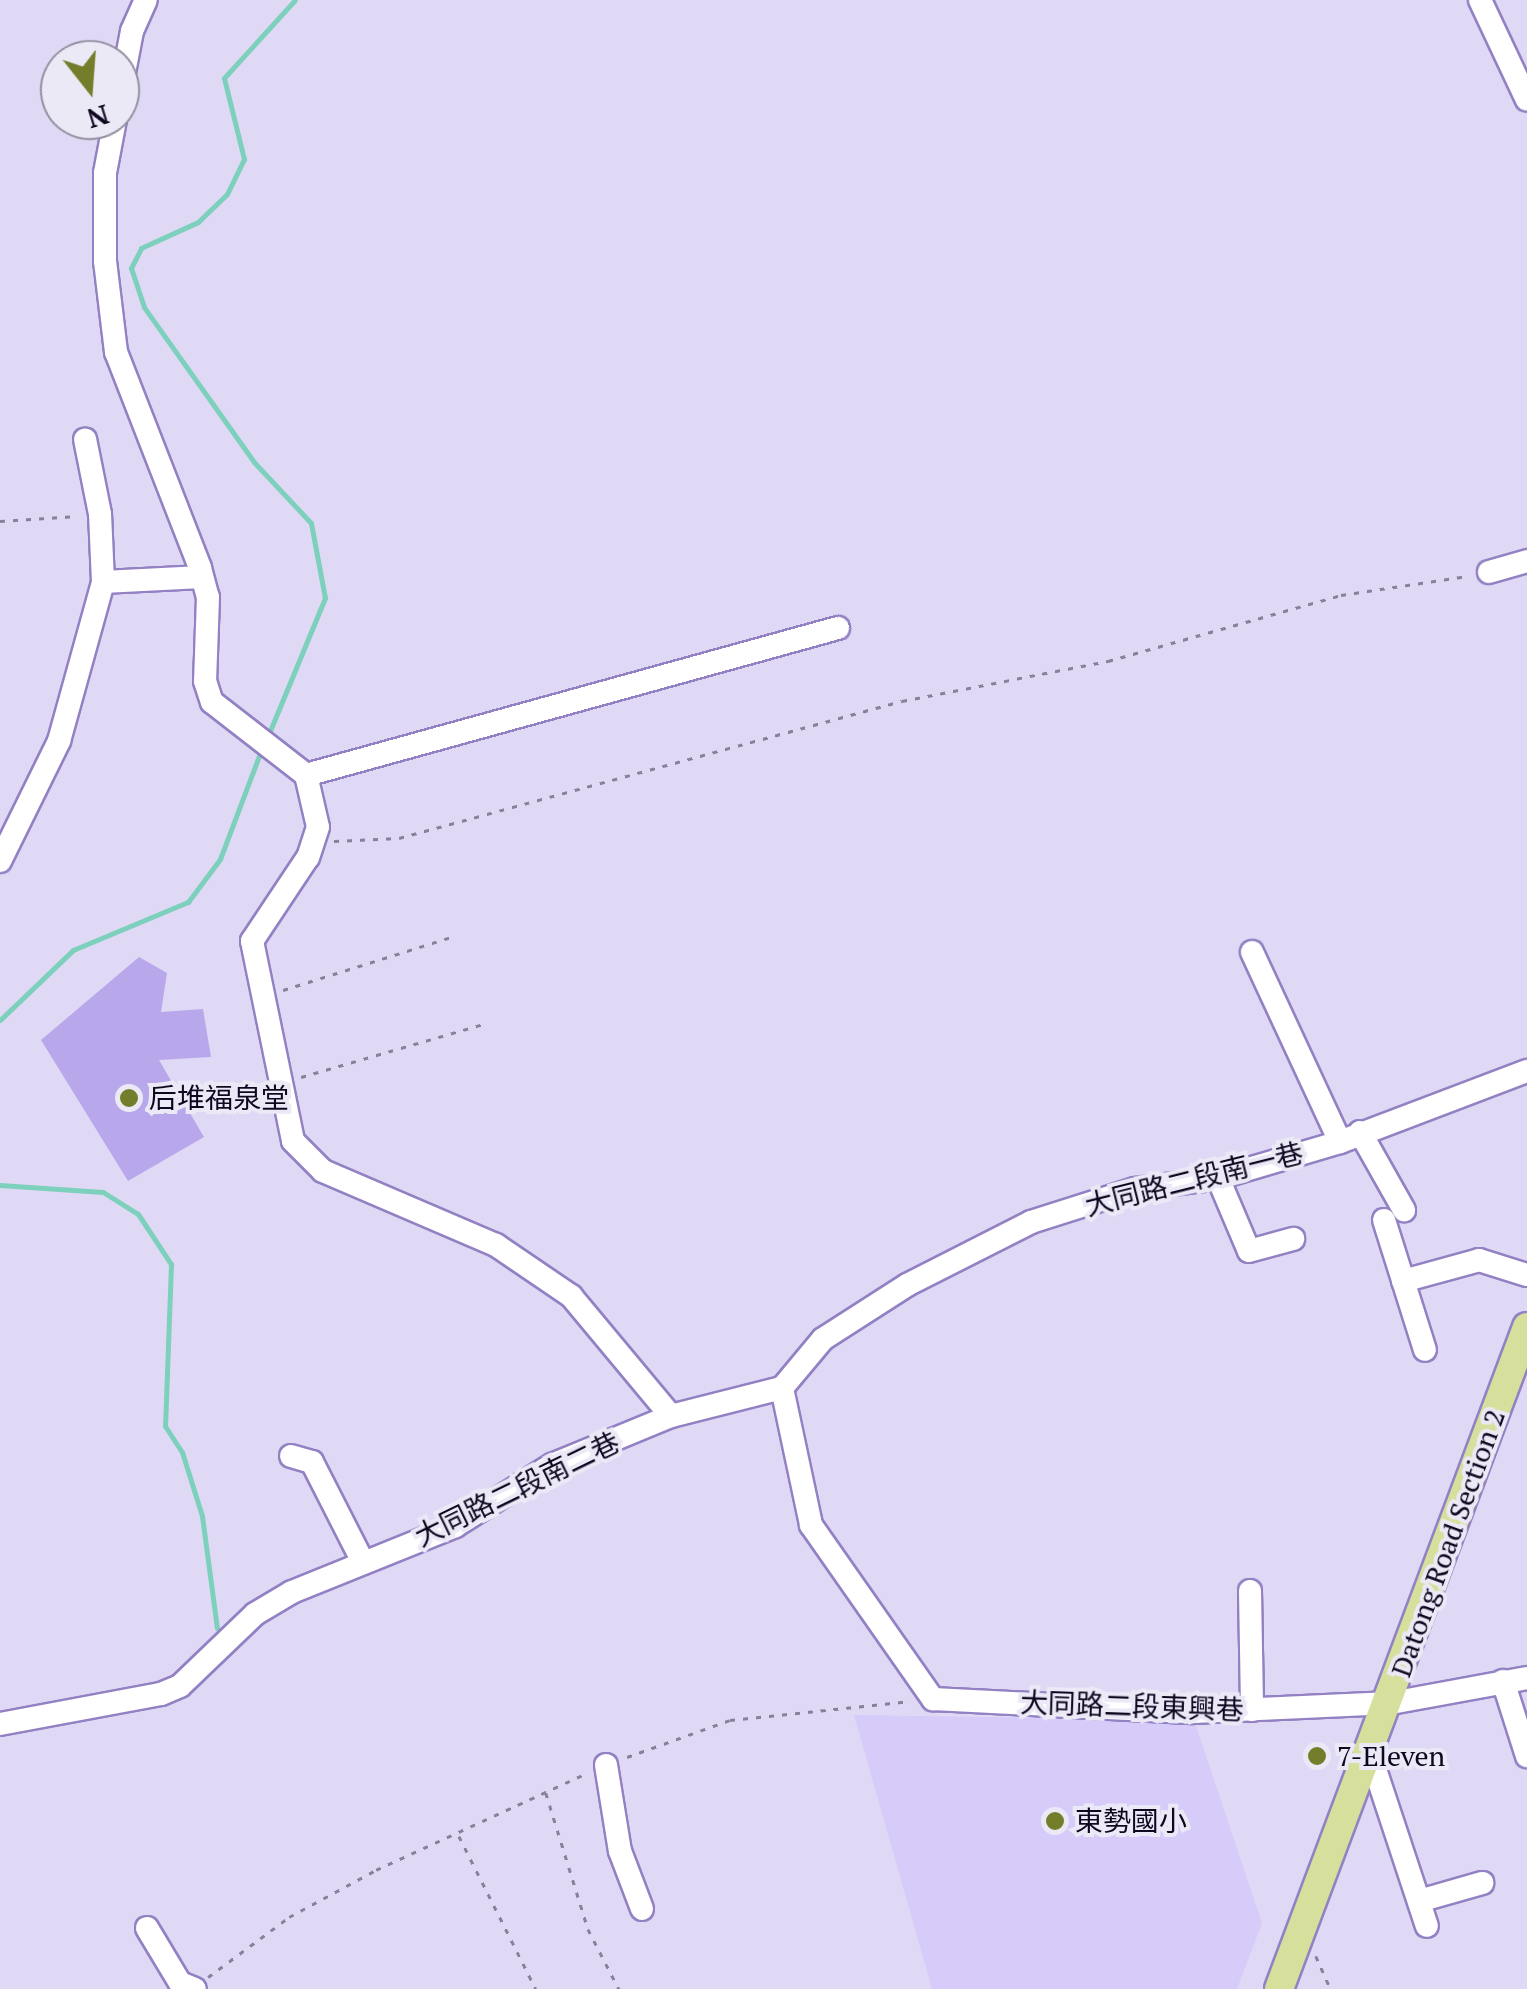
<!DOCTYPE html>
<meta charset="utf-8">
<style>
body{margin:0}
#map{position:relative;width:1527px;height:1989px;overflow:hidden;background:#e0d9f6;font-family:"PT Serif","Noto Sans TC",serif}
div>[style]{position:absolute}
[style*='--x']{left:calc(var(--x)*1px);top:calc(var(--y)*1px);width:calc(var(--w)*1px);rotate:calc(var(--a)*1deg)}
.built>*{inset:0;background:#d6cbf9}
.stream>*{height:5px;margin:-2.5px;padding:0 2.5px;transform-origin:2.5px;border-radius:2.5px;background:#7dd0bb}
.building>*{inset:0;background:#b9a7ec}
.path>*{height:2.5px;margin-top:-1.25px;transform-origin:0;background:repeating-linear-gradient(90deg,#88819c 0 5px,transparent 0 13px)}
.roads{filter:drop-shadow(2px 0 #9381c3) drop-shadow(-2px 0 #9381c3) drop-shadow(0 2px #9381c3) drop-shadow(0 -2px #9381c3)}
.minor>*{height:22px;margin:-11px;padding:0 11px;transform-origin:11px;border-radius:11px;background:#fff}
.major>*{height:28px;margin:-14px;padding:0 14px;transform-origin:14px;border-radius:14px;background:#d6df9b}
.dots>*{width:28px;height:28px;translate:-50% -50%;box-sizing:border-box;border:5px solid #ece9f7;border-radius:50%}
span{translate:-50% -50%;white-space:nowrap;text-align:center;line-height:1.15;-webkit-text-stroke:8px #ece9f7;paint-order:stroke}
.poi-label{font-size:28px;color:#0f071f}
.left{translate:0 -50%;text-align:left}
.street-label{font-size:28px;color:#0f071f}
.north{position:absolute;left:40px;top:40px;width:100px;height:100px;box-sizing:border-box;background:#ece9f7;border:2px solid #948fa1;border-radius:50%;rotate:163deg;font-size:28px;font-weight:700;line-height:40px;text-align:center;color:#0f071f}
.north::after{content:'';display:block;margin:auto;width:35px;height:45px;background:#747e2a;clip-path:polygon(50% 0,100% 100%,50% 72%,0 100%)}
</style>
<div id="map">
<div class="built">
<i style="clip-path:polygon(854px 1715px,1194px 1720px,1262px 1923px,1237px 1989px,932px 1989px)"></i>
</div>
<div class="stream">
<i style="--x:267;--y:738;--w:152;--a:-67.5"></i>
<i style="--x:325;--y:598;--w:76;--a:-100.6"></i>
<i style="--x:311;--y:523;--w:83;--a:-133.1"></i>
<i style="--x:254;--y:462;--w:190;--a:-125.4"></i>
<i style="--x:144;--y:307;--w:41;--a:-108.4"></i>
<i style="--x:131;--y:268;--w:22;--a:-63"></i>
<i style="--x:141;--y:248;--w:63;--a:-24.5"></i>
<i style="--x:198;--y:222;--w:40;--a:-44"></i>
<i style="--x:227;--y:194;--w:39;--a:-64"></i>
<i style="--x:244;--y:159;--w:83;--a:-103.9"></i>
<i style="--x:224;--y:78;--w:105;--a:-47.7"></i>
<i style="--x:0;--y:1020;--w:101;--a:-43.8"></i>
<i style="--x:73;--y:950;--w:125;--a:-22.7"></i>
<i style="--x:188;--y:902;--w:54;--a:-53.3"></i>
<i style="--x:220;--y:859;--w:119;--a:-69.3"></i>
<i style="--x:0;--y:1185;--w:103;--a:3.9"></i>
<i style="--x:103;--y:1192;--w:41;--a:32.2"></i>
<i style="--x:138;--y:1214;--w:60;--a:56.6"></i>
<i style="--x:171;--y:1264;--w:162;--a:92.1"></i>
<i style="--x:165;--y:1426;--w:31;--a:57"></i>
<i style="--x:182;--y:1452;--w:67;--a:72.6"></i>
<i style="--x:202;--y:1516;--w:113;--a:82.4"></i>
</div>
<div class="building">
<i style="clip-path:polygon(139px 957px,167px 973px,161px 1012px,203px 1009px,211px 1057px,159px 1060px,204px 1137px,128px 1181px,41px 1040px)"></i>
</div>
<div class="path">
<i style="--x:0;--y:521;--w:78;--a:-3.7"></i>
<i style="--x:334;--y:841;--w:65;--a:-2.6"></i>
<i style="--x:399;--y:838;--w:521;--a:-15.24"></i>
<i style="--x:902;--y:701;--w:210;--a:-11"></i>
<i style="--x:1108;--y:661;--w:242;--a:-15.8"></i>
<i style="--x:1341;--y:595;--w:128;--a:-8.5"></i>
<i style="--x:283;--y:990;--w:176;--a:-17.5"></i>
<i style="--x:301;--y:1077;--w:194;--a:-16.2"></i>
<i style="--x:627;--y:1757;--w:109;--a:-19.8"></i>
<i style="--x:730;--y:1720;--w:182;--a:-6"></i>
<i style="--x:546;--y:1793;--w:142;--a:72.8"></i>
<i style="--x:588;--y:1929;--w:68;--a:62.7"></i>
<i style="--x:459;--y:1836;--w:171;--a:63.3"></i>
<i style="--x:1316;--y:1956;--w:36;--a:66"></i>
<i style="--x:208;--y:1977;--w:101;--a:-36.5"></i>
<i style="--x:289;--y:1917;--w:99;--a:-28.4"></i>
<i style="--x:376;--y:1870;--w:232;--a:-24.7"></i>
</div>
<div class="roads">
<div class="minor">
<i style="--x:1480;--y:0;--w:110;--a:64.8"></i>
<i style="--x:120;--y:94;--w:64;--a:-79.2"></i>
<i style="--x:132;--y:31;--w:34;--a:-66"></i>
<i style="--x:115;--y:120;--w:54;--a:100.7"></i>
<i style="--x:105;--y:173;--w:88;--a:90"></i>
<i style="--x:105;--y:261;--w:92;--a:83.1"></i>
<i style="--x:116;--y:352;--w:232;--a:68.7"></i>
<i style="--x:200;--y:568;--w:30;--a:75"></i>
<i style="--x:208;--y:597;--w:84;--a:92"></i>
<i style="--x:205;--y:681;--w:22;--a:72"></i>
<i style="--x:212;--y:702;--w:119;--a:37.8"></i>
<i style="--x:306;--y:775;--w:53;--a:77"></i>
<i style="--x:318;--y:827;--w:32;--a:108"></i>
<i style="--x:308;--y:857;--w:101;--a:123.7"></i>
<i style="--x:252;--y:941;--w:204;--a:78.4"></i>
<i style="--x:293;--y:1141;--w:42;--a:45"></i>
<i style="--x:323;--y:1171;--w:188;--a:23.2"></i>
<i style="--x:496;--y:1245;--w:91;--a:34.2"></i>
<i style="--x:571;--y:1296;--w:156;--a:50.2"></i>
<i style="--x:1489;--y:572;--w:40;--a:-16"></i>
<i style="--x:103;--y:582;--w:99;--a:-2.9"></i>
<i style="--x:306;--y:775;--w:552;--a:-15.45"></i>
<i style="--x:0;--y:861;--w:134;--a:-63.8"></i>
<i style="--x:59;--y:741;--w:165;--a:-74.5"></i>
<i style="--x:103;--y:582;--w:68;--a:-92.5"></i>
<i style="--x:100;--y:514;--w:76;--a:-101.3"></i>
<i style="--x:1252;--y:952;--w:209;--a:65.1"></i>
<i style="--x:1360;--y:1132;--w:90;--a:60.6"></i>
<i style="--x:1218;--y:1178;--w:79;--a:67"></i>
<i style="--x:1249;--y:1251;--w:46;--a:-15.3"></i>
<i style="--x:1384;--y:1220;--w:136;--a:72.5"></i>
<i style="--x:1403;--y:1281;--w:79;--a:-15.4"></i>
<i style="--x:1479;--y:1260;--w:50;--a:17.4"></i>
<i style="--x:782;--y:1388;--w:64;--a:-50.1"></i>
<i style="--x:823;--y:1339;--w:100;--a:-32.7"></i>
<i style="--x:907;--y:1285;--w:139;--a:-26.9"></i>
<i style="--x:1031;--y:1222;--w:109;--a:-17.6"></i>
<i style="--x:1135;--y:1189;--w:84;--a:-7.5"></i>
<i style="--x:1218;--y:1178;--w:127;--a:-16.4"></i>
<i style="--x:1340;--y:1142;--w:200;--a:-20.8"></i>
<i style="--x:291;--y:1456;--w:22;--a:16"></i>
<i style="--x:312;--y:1462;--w:110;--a:63"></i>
<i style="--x:1250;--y:1591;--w:119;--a:89"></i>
<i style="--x:1503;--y:1681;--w:79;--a:72.3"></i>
<i style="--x:0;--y:1724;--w:164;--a:-10.6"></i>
<i style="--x:161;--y:1694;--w:21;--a:-23"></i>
<i style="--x:180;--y:1686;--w:104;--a:-43.8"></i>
<i style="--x:255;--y:1614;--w:43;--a:-30.7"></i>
<i style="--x:292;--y:1592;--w:176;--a:-22"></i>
<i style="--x:455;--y:1526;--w:115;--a:-32.2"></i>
<i style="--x:552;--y:1465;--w:129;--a:-22.4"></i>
<i style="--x:671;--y:1416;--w:114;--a:-14.2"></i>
<i style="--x:782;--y:1388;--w:140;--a:78"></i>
<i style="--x:811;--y:1525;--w:213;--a:55"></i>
<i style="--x:933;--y:1699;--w:260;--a:2.9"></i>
<i style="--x:1193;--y:1712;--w:198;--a:-2.6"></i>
<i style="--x:1391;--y:1703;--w:138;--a:-10.4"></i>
<i style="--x:1369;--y:1751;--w:184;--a:71.7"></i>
<i style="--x:606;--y:1765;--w:87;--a:80.8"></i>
<i style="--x:620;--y:1851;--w:62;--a:69.2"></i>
<i style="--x:1419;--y:1901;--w:66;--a:-15.9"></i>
<i style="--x:147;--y:1928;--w:64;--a:59"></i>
<i style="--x:180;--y:1983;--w:16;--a:22"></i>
</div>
<div class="major">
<i style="--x:1279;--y:1989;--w:707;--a:-69.46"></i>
</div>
</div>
<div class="dots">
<i style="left:129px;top:1098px;background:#747e2a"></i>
<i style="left:1317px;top:1756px;background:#747e2a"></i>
<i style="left:1055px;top:1821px;background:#747e2a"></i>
</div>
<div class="poi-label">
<span class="left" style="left:149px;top:1098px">后堆福泉堂</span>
<span class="left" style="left:1337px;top:1756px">7-Eleven</span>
<span class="left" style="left:1075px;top:1821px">東勢國小</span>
</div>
<div class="street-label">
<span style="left:1194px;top:1179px;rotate:-14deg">大同路二段南一巷</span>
<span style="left:517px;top:1489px;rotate:-26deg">大同路二段南二巷</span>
<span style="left:1448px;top:1543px;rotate:-70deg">Datong Road Section 2</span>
<span style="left:1132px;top:1706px;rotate:2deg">大同路二段東興巷</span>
</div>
<div class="north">N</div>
</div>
